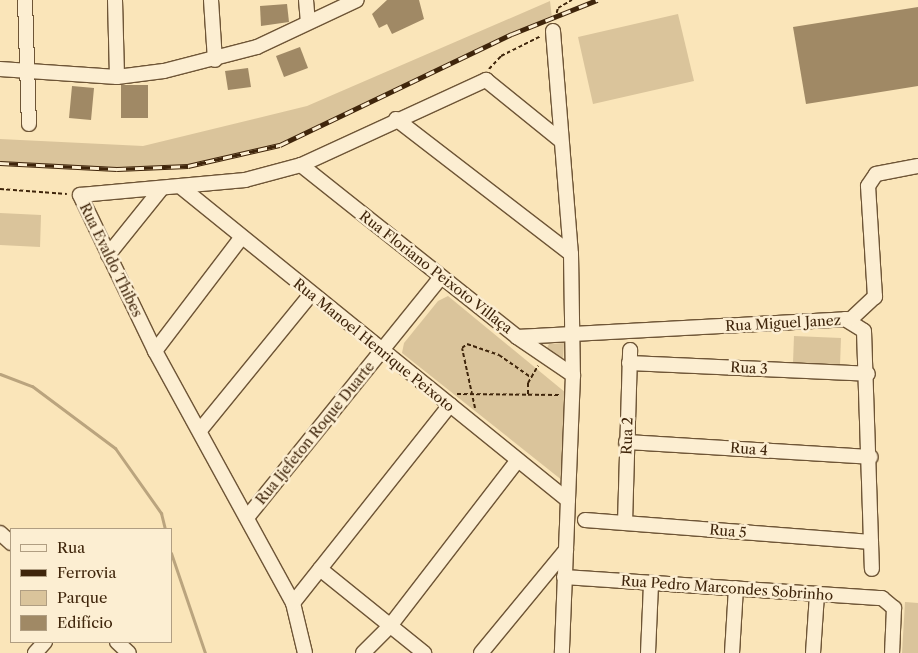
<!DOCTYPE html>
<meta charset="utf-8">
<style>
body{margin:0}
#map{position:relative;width:918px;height:653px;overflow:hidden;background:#fae5b9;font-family:"Libre Caslon Text",serif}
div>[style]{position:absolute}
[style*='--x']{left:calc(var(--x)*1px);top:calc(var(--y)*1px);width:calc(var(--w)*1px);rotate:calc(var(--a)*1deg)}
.green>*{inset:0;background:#dac49b}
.stream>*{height:3px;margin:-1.5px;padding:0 1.5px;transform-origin:1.5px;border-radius:1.5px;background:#baa47e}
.building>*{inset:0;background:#a08965}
.path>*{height:2px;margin-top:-1px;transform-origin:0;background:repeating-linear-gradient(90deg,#3f250b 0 4px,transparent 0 6.5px)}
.roads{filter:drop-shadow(1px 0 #6e5536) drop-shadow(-1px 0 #6e5536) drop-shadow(0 1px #6e5536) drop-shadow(0 -1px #6e5536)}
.minor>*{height:14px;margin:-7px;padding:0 7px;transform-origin:7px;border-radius:7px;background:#fceed2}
.rail>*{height:5px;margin-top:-2.5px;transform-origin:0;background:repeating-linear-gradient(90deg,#fceed2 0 9px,#3f250b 0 18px);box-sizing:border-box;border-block:1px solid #3f250b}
span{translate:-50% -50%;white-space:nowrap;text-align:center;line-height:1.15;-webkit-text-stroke:5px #fceed2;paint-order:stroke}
.street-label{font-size:14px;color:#3f250b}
.legend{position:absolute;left:10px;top:528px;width:162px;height:115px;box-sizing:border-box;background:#fceed2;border:1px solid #b09e82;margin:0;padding:6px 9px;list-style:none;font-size:15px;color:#3f250b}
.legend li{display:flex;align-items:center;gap:10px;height:25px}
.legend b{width:25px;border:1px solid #b09e82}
</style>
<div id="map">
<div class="green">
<i style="clip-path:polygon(550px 1px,552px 18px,280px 145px,188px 166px,117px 169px,0 163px,0 139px,143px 146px,307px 106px)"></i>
<i style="clip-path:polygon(678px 14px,694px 81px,593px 104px,578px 37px)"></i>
<i style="clip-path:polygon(0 213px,41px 215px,40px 247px,0 245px)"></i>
<i style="clip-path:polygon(448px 296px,566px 393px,563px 481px,402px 353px,404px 343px,438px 301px)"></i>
<i style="clip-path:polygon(794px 336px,841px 338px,840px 365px,793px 363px)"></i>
<i style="clip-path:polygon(564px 343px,563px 358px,546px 350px,549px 344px)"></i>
<i style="clip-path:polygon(905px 602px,918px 603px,918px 653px,902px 653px)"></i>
</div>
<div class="stream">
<i style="--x:0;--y:374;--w:34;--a:21"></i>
<i style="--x:32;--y:386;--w:104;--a:36.8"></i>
<i style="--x:115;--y:448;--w:80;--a:54.7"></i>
<i style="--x:161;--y:513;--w:16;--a:76"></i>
<i style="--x:171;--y:553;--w:106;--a:71.2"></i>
</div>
<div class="building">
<i style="clip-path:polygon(387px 0,419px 0,424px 19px,392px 34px,387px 24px,379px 28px,372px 14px)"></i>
<i style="clip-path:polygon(287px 4px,289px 22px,261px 26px,260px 6px)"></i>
<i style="clip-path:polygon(918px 7px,918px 86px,806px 104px,793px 27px)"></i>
<i style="clip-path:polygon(300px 47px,308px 68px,284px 77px,276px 56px)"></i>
<i style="clip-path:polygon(248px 68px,251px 87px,228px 90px,225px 71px)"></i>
<i style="clip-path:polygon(121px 85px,148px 85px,148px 118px,121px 118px)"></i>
<i style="clip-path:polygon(72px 86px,94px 88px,91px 120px,69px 118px)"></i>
</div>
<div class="path">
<i style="--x:555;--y:19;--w:11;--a:-75"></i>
<i style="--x:558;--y:8;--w:16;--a:-30"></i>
<i style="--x:489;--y:69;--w:18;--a:-47"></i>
<i style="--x:501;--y:56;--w:45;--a:-26.6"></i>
<i style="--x:0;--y:189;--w:67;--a:4.3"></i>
<i style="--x:457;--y:394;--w:103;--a:0.6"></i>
<i style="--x:528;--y:394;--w:11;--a:-90"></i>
<i style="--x:528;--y:383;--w:20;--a:-60"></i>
<i style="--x:475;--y:408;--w:61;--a:-102.2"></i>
<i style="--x:462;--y:348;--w:6;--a:-39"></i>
<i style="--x:467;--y:344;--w:34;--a:19"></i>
<i style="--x:499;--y:355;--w:39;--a:35"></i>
</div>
<div class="roads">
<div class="minor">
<i style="--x:25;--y:0;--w:124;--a:88.2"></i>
<i style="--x:115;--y:0;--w:77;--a:88.5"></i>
<i style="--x:211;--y:0;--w:60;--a:86.2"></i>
<i style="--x:306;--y:0;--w:22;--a:85"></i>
<i style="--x:553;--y:31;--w:224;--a:85.4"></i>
<i style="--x:571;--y:254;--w:121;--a:89.1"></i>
<i style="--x:573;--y:375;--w:278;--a:92.3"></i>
<i style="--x:0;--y:69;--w:117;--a:3.9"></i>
<i style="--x:117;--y:77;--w:47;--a:-7.3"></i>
<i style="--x:164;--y:71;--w:96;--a:-14.5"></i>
<i style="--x:257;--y:47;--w:110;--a:-25.2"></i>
<i style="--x:396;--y:119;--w:221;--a:37.6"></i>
<i style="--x:301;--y:165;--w:276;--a:38.5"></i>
<i style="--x:517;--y:337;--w:68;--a:34.2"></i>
<i style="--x:181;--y:187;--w:498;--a:39"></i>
<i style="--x:108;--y:255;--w:85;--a:-51.2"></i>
<i style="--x:845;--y:319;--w:22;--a:32"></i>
<i style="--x:864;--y:331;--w:238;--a:88.1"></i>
<i style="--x:517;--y:337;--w:334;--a:-3.1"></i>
<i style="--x:851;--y:319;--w:33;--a:-43"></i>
<i style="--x:875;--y:297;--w:111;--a:-93.6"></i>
<i style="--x:868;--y:186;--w:14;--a:-56"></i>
<i style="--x:876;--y:174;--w:43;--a:-10.8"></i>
<i style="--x:155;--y:351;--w:142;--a:-52.7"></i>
<i style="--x:629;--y:363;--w:239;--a:2.6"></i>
<i style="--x:201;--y:429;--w:174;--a:-50.8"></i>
<i style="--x:626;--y:442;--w:245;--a:3.5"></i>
<i style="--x:249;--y:515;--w:306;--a:-51.1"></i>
<i style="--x:585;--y:520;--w:287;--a:4.4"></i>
<i style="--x:625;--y:523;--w:173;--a:-88.3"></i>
<i style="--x:0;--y:533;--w:15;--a:42"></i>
<i style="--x:320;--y:569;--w:134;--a:38.9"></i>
<i style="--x:564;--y:577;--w:319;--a:3.8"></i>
<i style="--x:882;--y:598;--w:16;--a:40"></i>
<i style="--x:894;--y:608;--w:45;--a:92.5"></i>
<i style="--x:293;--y:603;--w:253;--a:-51.6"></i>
<i style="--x:117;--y:642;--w:16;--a:43"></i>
<i style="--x:35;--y:653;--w:15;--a:-48"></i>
<i style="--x:305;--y:653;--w:51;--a:-103.5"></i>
<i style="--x:293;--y:603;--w:287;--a:-118.7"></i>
<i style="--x:155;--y:351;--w:173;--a:-115.7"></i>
<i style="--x:80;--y:195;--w:166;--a:-5.2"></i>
<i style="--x:245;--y:180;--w:58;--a:-15"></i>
<i style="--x:301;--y:165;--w:204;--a:-24.7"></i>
<i style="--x:486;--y:80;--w:95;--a:39"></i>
<i style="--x:363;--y:653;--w:38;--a:-45"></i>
<i style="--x:390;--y:626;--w:208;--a:-52.4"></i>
<i style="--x:481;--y:653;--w:134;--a:-50.5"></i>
<i style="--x:648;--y:653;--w:70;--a:-87.5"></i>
<i style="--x:732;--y:653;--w:65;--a:-86.5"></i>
<i style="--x:813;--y:653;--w:59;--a:-86.1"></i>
</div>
</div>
<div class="rail">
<i style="--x:0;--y:163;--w:117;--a:2.9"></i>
<i style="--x:117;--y:169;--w:71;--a:-2.4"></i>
<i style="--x:188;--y:166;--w:94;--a:-12.9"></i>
<i style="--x:280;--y:145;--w:257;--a:-25.6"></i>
<i style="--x:512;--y:34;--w:92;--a:-21.8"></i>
</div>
<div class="street-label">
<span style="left:111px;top:260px;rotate:64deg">Rua Evaldo Thibes</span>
<span style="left:436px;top:272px;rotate:38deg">Rua Floriano Peixoto Villaça</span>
<span style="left:783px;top:323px;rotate:-3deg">Rua Miguel Janez</span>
<span style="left:374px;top:345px;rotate:39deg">Rua Manoel Henrique Peixoto</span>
<span style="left:749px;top:368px;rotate:3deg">Rua 3</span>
<span style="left:315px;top:433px;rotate:-51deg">Rua Ijefeton Roque Duarte</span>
<span style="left:627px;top:436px;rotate:-88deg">Rua 2</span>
<span style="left:749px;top:449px;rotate:4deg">Rua 4</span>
<span style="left:728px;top:531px;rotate:5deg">Rua 5</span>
<span style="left:727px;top:588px;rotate:4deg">Rua Pedro Marcondes Sobrinho</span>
</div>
<ul class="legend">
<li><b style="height:6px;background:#fceed2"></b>Rua</li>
<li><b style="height:6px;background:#3f250b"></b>Ferrovia</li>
<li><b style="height:14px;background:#dac49b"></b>Parque</li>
<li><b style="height:14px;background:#a08965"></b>Edifício</li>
</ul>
</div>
